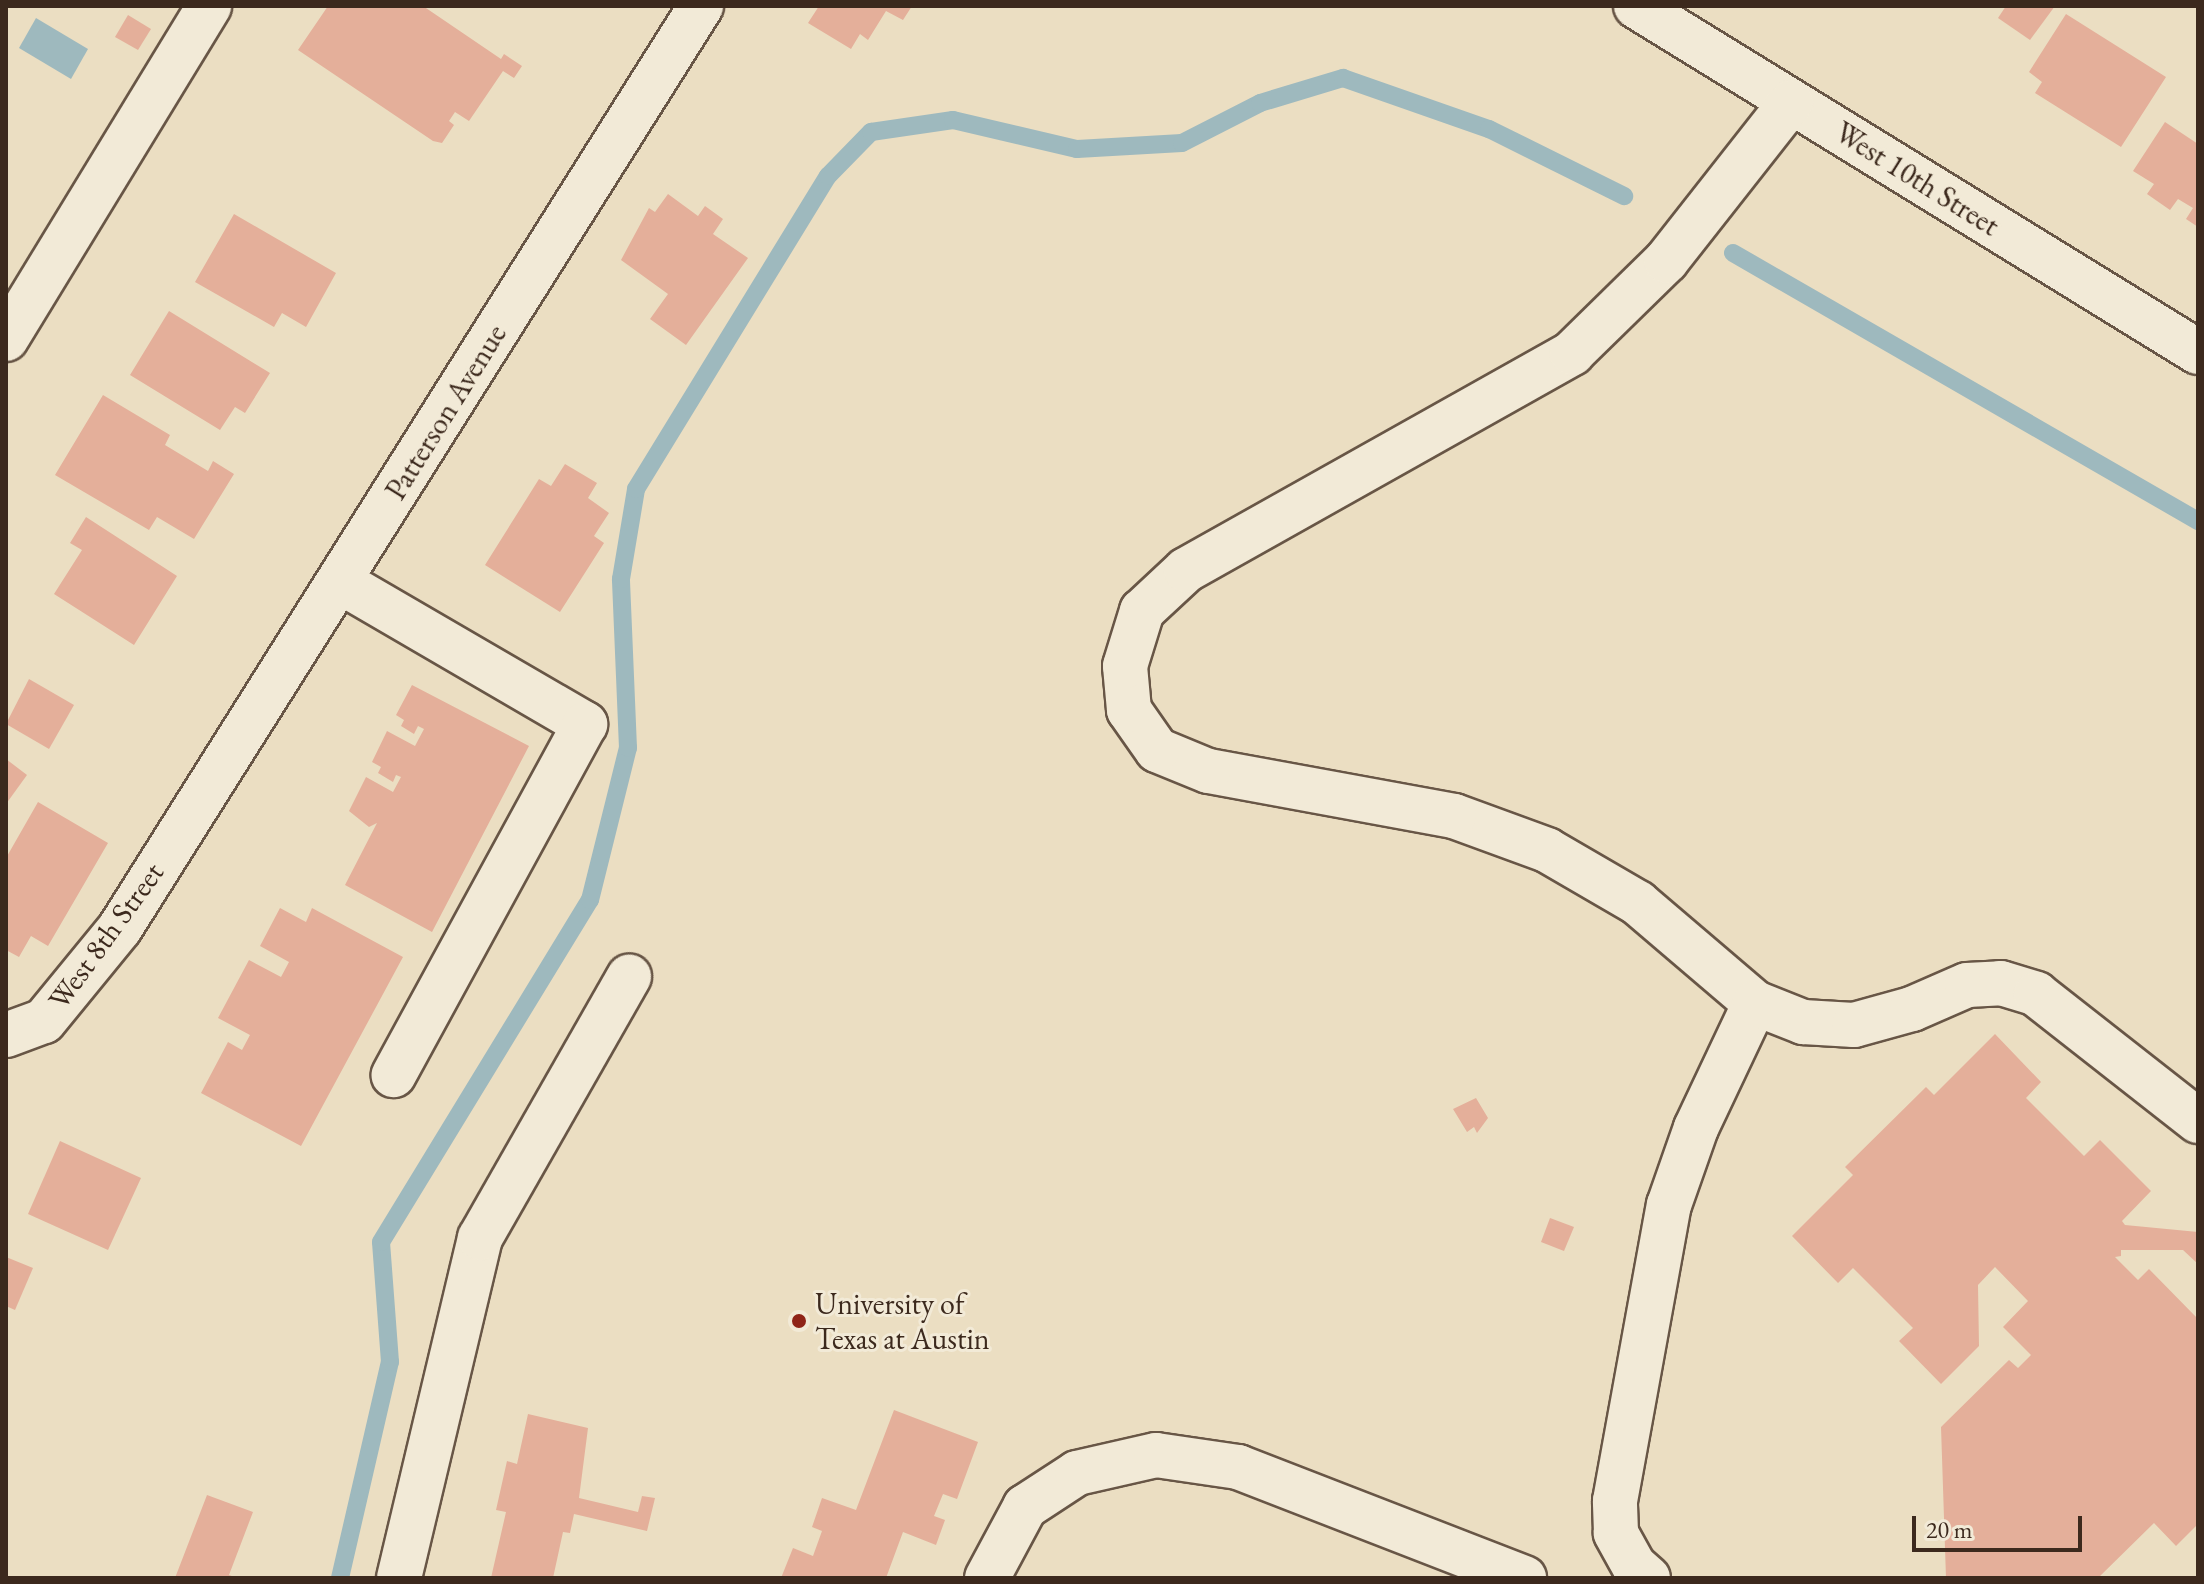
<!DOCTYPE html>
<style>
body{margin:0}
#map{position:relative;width:2204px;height:1584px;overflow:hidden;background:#ebdec2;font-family:"EB Garamond",serif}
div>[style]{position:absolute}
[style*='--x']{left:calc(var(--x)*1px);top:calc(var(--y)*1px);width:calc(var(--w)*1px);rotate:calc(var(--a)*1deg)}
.water>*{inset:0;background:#9eb9be}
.stream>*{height:18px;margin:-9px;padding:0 9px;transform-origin:9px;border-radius:9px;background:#9eb9be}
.building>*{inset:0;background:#e4af9a}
.roads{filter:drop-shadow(2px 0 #685646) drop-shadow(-2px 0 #685646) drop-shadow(0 2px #685646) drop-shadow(0 -2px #685646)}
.minor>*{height:44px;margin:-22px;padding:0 22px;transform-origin:22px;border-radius:22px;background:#f2ead7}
.dots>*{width:22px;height:22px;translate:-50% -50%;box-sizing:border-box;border:4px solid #f2ead7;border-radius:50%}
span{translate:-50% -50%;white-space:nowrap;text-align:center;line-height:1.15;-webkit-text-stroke:6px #f2ead7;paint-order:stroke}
.street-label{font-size:30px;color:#3c291d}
.poi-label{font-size:30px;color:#3c291d}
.left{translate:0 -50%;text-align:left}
.frame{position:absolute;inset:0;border:8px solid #3c291d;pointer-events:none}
.scale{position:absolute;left:1912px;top:1516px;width:170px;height:36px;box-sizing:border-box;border:4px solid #3c291d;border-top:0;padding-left:10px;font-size:24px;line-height:28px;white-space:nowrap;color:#3c291d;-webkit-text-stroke:6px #f2ead7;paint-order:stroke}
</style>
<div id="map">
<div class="water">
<i style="clip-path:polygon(36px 18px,88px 49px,71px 79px,19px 48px)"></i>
</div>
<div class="stream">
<i style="--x:1733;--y:253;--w:537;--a:29.96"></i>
<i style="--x:340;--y:1578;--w:222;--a:-77"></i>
<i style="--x:390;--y:1362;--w:120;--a:-94.3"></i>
<i style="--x:381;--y:1242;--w:401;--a:-58.6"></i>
<i style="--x:590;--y:900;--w:157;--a:-76"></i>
<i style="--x:628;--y:748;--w:169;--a:-92.4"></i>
<i style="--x:621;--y:579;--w:91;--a:-80.5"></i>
<i style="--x:636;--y:489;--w:367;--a:-58.5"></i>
<i style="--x:828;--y:176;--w:62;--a:-45.7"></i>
<i style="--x:871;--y:132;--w:83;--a:-8.3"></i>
<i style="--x:953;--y:120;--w:127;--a:13.2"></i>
<i style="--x:1077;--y:149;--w:105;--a:-3.3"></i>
<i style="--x:1182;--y:143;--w:88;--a:-27.1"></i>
<i style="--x:1260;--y:103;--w:87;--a:-16.8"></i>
<i style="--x:1343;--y:78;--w:155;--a:19.3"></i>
<i style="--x:1489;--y:129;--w:151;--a:26.4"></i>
</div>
<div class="building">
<i style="clip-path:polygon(328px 6px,423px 6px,501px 59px,504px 54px,522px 66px,514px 78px,503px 71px,469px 121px,455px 112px,449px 121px,454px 125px,442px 143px,433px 141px,298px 50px)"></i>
<i style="clip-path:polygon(819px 6px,912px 6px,903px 20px,886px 11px,868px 40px,860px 34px,851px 49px,808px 23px)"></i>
<i style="clip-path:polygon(2006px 6px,2055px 6px,2030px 40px,1998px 18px)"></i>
<i style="clip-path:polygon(2066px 14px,2166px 77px,2121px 147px,2035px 93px,2042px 82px,2029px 72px)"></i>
<i style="clip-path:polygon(128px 15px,151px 29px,138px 50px,115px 37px)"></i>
<i style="clip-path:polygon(2165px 122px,2198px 144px,2198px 227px,2186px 219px,2193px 208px,2178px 199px,2170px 210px,2147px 194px,2154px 184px,2133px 171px)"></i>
<i style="clip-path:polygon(668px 194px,698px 216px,705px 206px,723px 219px,713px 234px,748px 258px,686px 345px,650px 319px,668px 294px,621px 260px,649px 208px,655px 212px)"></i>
<i style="clip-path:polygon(234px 214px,336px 273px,306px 327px,282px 313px,274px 327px,195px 282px)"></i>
<i style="clip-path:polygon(169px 311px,270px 373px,245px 413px,235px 407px,220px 430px,130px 375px)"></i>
<i style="clip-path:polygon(103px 395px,170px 435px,165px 445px,208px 471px,213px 461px,234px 474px,194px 539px,157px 517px,149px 530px,55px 475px)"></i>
<i style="clip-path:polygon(565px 464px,597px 483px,588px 498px,609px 513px,594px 536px,604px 543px,560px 612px,485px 565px,539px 479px,551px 486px)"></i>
<i style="clip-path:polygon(86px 517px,177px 576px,134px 645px,54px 594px,82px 550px,70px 543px)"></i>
<i style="clip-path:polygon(29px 679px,74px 705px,49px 749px,6px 724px)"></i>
<i style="clip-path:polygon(412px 685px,529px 746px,432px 932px,345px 885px,377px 823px,369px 827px,349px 811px,366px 777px,393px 792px,401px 777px,396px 775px,393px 782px,378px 773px,381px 767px,372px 762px,387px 731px,415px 746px,424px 729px,418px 726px,414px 734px,401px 726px,404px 720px,396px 715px)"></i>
<i style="clip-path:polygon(6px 759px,27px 775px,6px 804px)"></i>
<i style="clip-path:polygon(38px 802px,108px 843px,48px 946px,31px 936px,19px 957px,6px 950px,6px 858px)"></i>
<i style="clip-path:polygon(280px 908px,306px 922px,312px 908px,403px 957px,301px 1146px,201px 1093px,228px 1042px,242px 1050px,250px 1035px,218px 1018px,249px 960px,281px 977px,289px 962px,260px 946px)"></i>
<i style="clip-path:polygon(1995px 1034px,2041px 1082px,2026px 1098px,2084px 1156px,2100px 1140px,2151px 1191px,2122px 1221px,2125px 1225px,2198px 1232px,2198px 1264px,2183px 1250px,2121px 1250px,2121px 1256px,2115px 1257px,2138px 1280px,2149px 1269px,2198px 1319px,2198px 1524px,2176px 1546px,2154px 1523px,2098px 1578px,1946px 1578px,1941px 1427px,2009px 1360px,2018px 1368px,2031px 1355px,2003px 1327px,2028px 1301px,1995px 1267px,1978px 1285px,1979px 1346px,1941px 1384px,1899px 1341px,1913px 1328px,1853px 1268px,1838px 1283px,1792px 1236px,1853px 1175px,1845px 1167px,1926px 1087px,1934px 1095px)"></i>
<i style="clip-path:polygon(1476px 1098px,1488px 1118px,1477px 1133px,1474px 1127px,1467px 1132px,1453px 1109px)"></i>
<i style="clip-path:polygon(60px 1141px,141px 1178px,108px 1250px,28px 1214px)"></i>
<i style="clip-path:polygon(1550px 1218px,1574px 1227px,1564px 1251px,1541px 1242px)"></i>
<i style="clip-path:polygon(6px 1257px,33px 1268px,15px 1310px,6px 1306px)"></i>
<i style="clip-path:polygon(894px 1410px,978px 1442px,957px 1499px,943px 1494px,934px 1516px,945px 1520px,936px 1545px,903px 1532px,886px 1578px,781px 1578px,793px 1548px,813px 1556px,822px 1531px,812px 1527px,822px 1498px,856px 1510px)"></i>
<i style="clip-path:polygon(528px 1414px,588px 1428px,579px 1498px,638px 1512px,642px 1496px,655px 1498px,647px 1531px,574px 1514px,570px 1533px,563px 1532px,553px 1578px,491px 1578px,506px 1512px,496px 1510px,507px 1461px,517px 1464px)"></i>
<i style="clip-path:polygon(207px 1495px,253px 1512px,229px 1575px,237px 1578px,175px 1578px)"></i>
</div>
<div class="roads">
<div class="minor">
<i style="--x:1636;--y:6;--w:660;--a:31.62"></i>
<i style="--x:6;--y:339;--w:390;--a:-58.6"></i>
<i style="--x:339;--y:581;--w:285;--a:30.2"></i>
<i style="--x:585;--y:724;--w:400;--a:118.6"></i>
<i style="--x:1755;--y:1003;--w:154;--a:-139.5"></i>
<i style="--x:1638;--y:903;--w:105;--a:-149.8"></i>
<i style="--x:1547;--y:850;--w:99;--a:-159.9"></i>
<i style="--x:1454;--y:816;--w:250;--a:-169.6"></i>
<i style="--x:1208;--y:771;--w:55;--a:-157.6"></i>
<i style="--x:1157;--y:750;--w:49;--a:-125"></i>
<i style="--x:1129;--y:710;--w:44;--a:-95.2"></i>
<i style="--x:1125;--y:666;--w:58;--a:-72.8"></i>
<i style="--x:1142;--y:611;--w:60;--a:-43"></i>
<i style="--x:1186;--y:570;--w:443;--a:-29.3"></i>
<i style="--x:1572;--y:353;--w:132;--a:-44.4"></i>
<i style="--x:1666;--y:261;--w:202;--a:-51.8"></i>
<i style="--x:6;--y:1035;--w:40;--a:-20.2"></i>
<i style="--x:44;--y:1021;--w:120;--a:-50.7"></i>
<i style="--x:120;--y:928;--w:1090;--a:-57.78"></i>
<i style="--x:399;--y:1578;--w:350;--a:-76.6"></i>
<i style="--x:480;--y:1238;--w:301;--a:-60.3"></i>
<i style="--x:987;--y:1578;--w:81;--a:-61.8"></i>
<i style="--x:1025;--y:1507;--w:62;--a:-33.2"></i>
<i style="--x:1077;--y:1473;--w:81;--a:-12.8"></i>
<i style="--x:1156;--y:1455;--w:83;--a:8.3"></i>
<i style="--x:1238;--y:1467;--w:307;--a:21.2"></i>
<i style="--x:1648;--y:1578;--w:18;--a:-139"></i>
<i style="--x:1634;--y:1566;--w:38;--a:-119"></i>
<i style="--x:1616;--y:1533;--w:32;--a:-92"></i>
<i style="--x:1615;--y:1501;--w:301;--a:-79.7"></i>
<i style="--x:1669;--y:1205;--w:82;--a:-70.7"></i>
<i style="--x:1696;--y:1128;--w:138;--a:-64.7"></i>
<i style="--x:1755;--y:1003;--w:52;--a:21.6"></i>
<i style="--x:1803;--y:1022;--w:51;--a:3.4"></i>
<i style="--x:1854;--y:1025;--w:60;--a:-15.4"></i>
<i style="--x:1912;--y:1009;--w:60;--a:-23.6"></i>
<i style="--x:1967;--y:985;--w:34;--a:-3"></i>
<i style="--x:2001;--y:983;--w:37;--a:17"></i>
<i style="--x:2036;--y:994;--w:206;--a:38.1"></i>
</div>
</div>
<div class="dots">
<i style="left:799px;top:1321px;background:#8f2418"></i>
</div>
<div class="street-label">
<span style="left:1917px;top:179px;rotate:32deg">West 10th Street</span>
<span style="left:446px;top:412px;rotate:-58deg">Patterson Avenue</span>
<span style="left:106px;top:936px;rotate:-54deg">West 8th Street</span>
</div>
<div class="poi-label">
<span class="left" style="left:815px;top:1321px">University of<br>Texas at Austin</span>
</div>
<div class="frame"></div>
<div class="scale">20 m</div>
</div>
